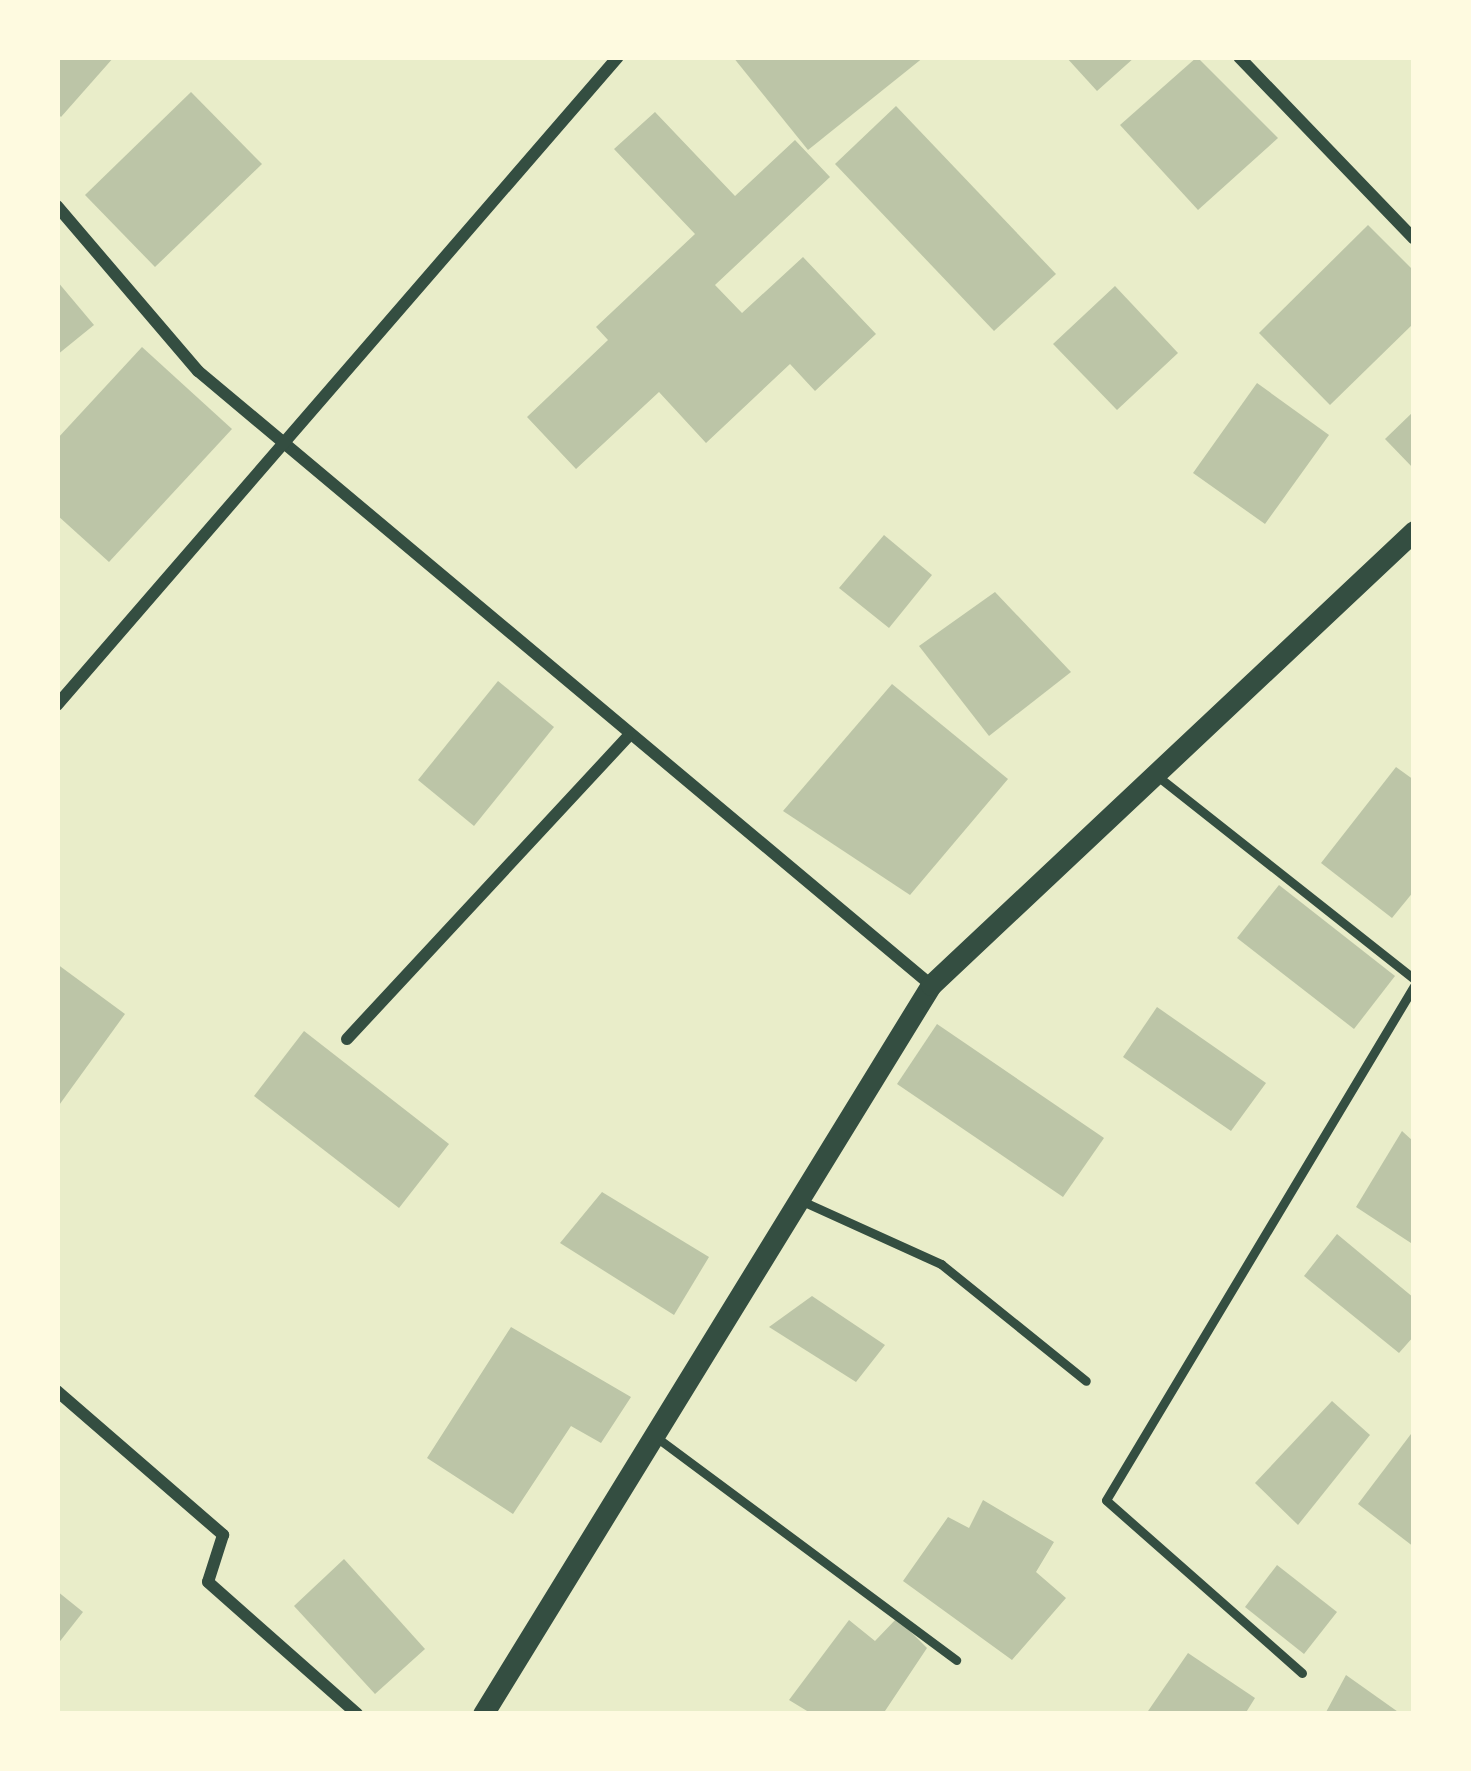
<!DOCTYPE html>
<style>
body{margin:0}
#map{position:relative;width:1471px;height:1771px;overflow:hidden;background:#e9edc9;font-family:Ubuntu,sans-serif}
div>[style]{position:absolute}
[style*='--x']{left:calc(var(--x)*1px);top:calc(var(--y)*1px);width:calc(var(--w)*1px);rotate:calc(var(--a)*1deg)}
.building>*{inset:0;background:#bcc5a7}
.service>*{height:9px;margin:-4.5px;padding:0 4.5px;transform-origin:4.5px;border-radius:4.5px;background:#344e41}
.minor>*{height:12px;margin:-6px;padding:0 6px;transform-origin:6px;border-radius:6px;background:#344e41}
.tertiary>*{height:21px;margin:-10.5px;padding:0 10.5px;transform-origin:10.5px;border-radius:10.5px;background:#344e41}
span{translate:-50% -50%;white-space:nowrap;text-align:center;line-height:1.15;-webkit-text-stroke:9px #fefae0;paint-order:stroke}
.frame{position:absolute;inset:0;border:60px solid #fefae0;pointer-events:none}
</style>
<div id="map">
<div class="building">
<i style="clip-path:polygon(57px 57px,114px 57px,61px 117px,57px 113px)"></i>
<i style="clip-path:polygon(733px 57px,924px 57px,808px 150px)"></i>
<i style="clip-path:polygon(1066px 57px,1135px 57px,1097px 91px)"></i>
<i style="clip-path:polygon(1197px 57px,1278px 138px,1198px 210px,1120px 125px)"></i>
<i style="clip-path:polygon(191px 92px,262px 164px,155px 267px,85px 195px)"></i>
<i style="clip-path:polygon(896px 106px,1056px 274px,994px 331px,835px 164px)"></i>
<i style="clip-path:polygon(655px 112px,735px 196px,795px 140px,830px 177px,715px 285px,742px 313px,803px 257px,876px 334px,815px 391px,790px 364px,706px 443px,659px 392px,576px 469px,527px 417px,608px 340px,596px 327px,695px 234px,614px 149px)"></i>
<i style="clip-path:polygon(1368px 225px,1414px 271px,1414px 323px,1330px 405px,1259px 333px)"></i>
<i style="clip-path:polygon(57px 281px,94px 325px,57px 355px)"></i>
<i style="clip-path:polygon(1115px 286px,1178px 353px,1117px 410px,1053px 344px)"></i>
<i style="clip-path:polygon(142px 347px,232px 429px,109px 562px,57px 515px,57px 439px)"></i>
<i style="clip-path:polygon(1257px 383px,1329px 435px,1265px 524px,1193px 473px)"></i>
<i style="clip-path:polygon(1414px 411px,1414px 469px,1385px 439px)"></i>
<i style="clip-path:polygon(884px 535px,932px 575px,889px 628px,839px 588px)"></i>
<i style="clip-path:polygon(995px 592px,1071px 672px,989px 736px,919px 646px)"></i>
<i style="clip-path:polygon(498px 681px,554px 727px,474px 826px,418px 780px)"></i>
<i style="clip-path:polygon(892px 684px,1008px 779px,910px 895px,783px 811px)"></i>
<i style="clip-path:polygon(1396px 767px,1414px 780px,1414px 891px,1392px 918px,1321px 863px)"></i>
<i style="clip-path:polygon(1279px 885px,1395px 976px,1354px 1029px,1237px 938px)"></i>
<i style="clip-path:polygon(57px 964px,125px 1014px,57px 1108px)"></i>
<i style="clip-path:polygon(1157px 1007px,1266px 1083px,1231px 1131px,1123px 1057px)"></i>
<i style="clip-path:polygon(937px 1024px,1104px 1138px,1063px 1197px,897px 1084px)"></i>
<i style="clip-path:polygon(304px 1031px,449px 1144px,399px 1208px,254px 1096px)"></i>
<i style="clip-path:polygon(1402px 1131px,1414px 1142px,1414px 1245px,1356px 1207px)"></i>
<i style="clip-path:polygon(602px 1192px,709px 1257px,674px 1315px,560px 1243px)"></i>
<i style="clip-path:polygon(1337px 1234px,1414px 1298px,1414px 1336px,1399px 1353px,1304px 1276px)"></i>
<i style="clip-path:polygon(812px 1296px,885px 1345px,856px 1382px,769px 1327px)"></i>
<i style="clip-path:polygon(511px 1327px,631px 1397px,601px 1443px,571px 1426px,513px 1514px,427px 1458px)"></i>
<i style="clip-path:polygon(1332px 1401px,1370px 1435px,1298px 1525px,1255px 1483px)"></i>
<i style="clip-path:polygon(1414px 1430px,1414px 1547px,1358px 1504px)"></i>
<i style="clip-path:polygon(983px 1500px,1054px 1542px,1036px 1572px,1066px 1598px,1012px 1660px,903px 1581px,948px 1517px,969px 1528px)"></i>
<i style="clip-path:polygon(344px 1559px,425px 1649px,375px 1694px,294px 1606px)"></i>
<i style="clip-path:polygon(1277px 1565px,1337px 1612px,1304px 1654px,1245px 1607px)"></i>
<i style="clip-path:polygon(57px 1591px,83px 1612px,57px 1645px)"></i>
<i style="clip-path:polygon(897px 1618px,927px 1648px,883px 1714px,812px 1714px,789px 1700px,849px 1620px,875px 1641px)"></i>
<i style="clip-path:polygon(1188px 1653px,1255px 1698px,1245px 1714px,1146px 1714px)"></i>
<i style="clip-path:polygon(1346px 1675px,1401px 1714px,1325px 1714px)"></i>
</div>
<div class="service">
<i style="--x:1156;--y:775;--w:329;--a:38.3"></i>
<i style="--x:802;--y:1201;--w:153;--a:24.4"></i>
<i style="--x:941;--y:1264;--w:186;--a:38.9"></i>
<i style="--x:656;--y:1437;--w:374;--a:36.6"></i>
<i style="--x:1302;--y:1673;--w:261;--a:-138.6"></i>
<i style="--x:1106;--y:1500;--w:599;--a:-59.07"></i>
</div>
<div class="minor">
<i style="--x:1239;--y:57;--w:252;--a:46.1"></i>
<i style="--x:57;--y:206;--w:217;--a:49.5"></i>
<i style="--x:198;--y:371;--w:956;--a:39.95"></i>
<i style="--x:57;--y:705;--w:857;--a:-49.12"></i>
<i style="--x:347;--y:1039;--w:411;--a:-47.1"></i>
<i style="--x:57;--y:1391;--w:220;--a:40.9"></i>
<i style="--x:223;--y:1535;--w:49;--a:107.7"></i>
<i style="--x:208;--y:1582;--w:199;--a:41.5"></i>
</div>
<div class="tertiary">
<i style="--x:483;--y:1714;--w:856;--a:-58.43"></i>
<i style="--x:931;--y:985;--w:663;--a:-43.23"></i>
</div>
<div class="frame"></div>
</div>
